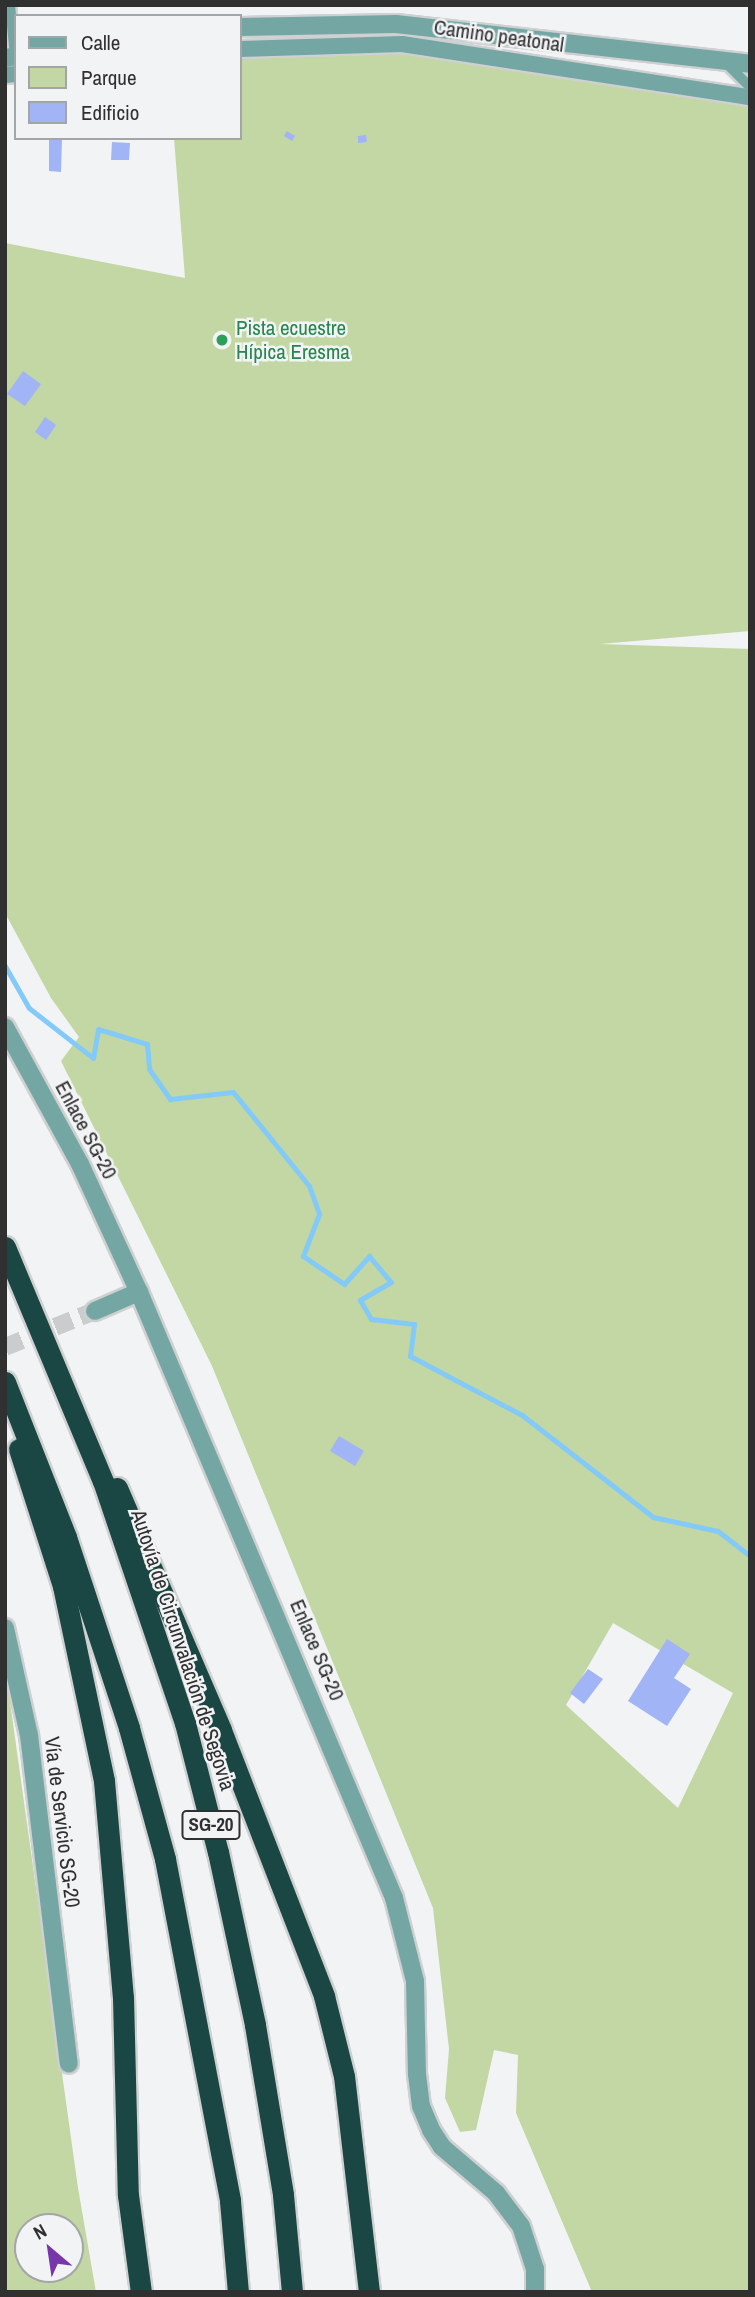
<!DOCTYPE html>
<meta charset="utf-8">
<style>
body{margin:0}
#map{position:relative;width:755px;height:2297px;overflow:hidden;background:#f2f3f5;font-family:"Archivo Narrow",sans-serif}
div>[style]{position:absolute}
[style*='--x']{left:calc(var(--x)*1px);top:calc(var(--y)*1px);width:calc(var(--w)*1px);rotate:calc(var(--a)*1deg)}
.green>*{inset:0;background:#c2d7a3}
.stream>*{height:5px;margin:-2.5px;padding:0 2.5px;transform-origin:2.5px;border-radius:2.5px;background:#83caf8}
.building>*{inset:0;background:#a1b4f6}
.minor-tunnel>*{height:18px;margin-top:-9px;transform-origin:0;background:repeating-linear-gradient(90deg,#cbccce 0 18px,transparent 0 27px)}
.roads{filter:drop-shadow(2px 0 #cfd0d2) drop-shadow(-2px 0 #cfd0d2) drop-shadow(0 2px #cfd0d2) drop-shadow(0 -2px #cfd0d2)}
.service>*{height:10px;margin:-5px;padding:0 5px;transform-origin:5px;border-radius:5px;background:#74a7a3}
.pedestrian>*{height:16px;margin:-8px;padding:0 8px;transform-origin:8px;border-radius:8px;background:#74a7a3}
.minor>*{height:18px;margin:-9px;padding:0 9px;transform-origin:9px;border-radius:9px;background:#74a7a3}
.tertiary>*{height:18px;margin:-9px;padding:0 9px;transform-origin:9px;border-radius:9px;background:#74a7a3}
.motorway>*{height:21px;margin:-10.5px;padding:0 10.5px;transform-origin:10.5px;border-radius:10.5px;background:#1a4643}
.dots>*{width:19px;height:19px;translate:-50% -50%;box-sizing:border-box;border:4px solid #f2f3f5;border-radius:50%}
span{translate:-50% -50%;white-space:nowrap;text-align:center;line-height:1.15;-webkit-text-stroke:5px #f2f3f5;paint-order:stroke}
.shield-label span{padding:2px 5px;background:#f2f3f5;border:2px solid;border-radius:5px;-webkit-text-stroke-width:0}
.shield-label{font-size:19px;color:#303031;font-weight:700}
.street-label{font-size:21px;color:#303031}
.leisure-label{font-size:21px;color:#27864d}
.left{translate:0 -50%;text-align:left}
.frame{position:absolute;inset:0;border:7px solid #303031;pointer-events:none}
.legend{position:absolute;left:14px;top:14px;width:228px;height:126px;box-sizing:border-box;background:#f2f3f5;border:2px solid #a4a5a7;margin:0;padding:9px 12px;list-style:none;font-size:21px;color:#303031}
.legend li{display:flex;align-items:center;gap:14px;height:35px}
.legend b{width:35px;border:2px solid #a4a5a7}
.north{position:absolute;left:14px;top:2213px;width:70px;height:70px;box-sizing:border-box;background:#f2f3f5;border:2px solid #a4a5a7;border-radius:50%;rotate:331deg;font-size:19px;font-weight:700;line-height:28px;text-align:center;color:#303031}
.north::after{content:'';display:block;margin:auto;width:24px;height:32px;background:#7736aa;clip-path:polygon(50% 0,100% 100%,50% 72%,0 100%)}
</style>
<div id="map">
<div class="green">
<i style="clip-path:polygon(evenodd,345px 42px,627px 80px,750px 85px,750px 631px,600px 644px,750px 649px,750px 2292px,592px 2292px,516px 2113px,518px 2055px,494px 2050px,476px 2130px,460px 2132px,445px 2098px,449px 2049px,433px 1908px,212px 1366px,61px 1061px,79px 1037px,51px 998px,5px 913px,5px 243px,185px 278px,174px 138px,240px 138px,240px 49px,345px 42px,613px 1623px,733px 1693px,678px 1808px,566px 1705px,613px 1623px)"></i>
<i style="clip-path:polygon(evenodd,5px 1666px,78px 2188px,96px 2292px,5px 2292px,5px 1666px,28px 2227px,70px 2227px,70px 2269px,28px 2269px,28px 2227px)"></i>
</div>
<div class="stream">
<i style="--x:5;--y:966;--w:48;--a:60.3"></i>
<i style="--x:29;--y:1008;--w:81;--a:38"></i>
<i style="--x:93;--y:1058;--w:29;--a:-80"></i>
<i style="--x:98;--y:1029;--w:51;--a:17"></i>
<i style="--x:147;--y:1044;--w:25;--a:85"></i>
<i style="--x:149;--y:1069;--w:37;--a:55"></i>
<i style="--x:170;--y:1099;--w:63;--a:-6.3"></i>
<i style="--x:233;--y:1092;--w:121;--a:51"></i>
<i style="--x:309;--y:1186;--w:30;--a:70"></i>
<i style="--x:319;--y:1214;--w:45;--a:110.9"></i>
<i style="--x:303;--y:1256;--w:50;--a:34.3"></i>
<i style="--x:344;--y:1284;--w:38;--a:-48"></i>
<i style="--x:369;--y:1256;--w:34;--a:50"></i>
<i style="--x:391;--y:1282;--w:36;--a:150"></i>
<i style="--x:360;--y:1300;--w:22;--a:60"></i>
<i style="--x:371;--y:1319;--w:43;--a:6.6"></i>
<i style="--x:414;--y:1324;--w:32;--a:97"></i>
<i style="--x:410;--y:1356;--w:127;--a:27.8"></i>
<i style="--x:522;--y:1415;--w:166;--a:37.9"></i>
<i style="--x:653;--y:1517;--w:66;--a:12.2"></i>
<i style="--x:718;--y:1531;--w:41;--a:38"></i>
</div>
<div class="building">
<i style="clip-path:polygon(287px 131px,295px 136px,292px 141px,284px 136px)"></i>
<i style="clip-path:polygon(366px 135px,367px 142px,358px 143px,358px 136px)"></i>
<i style="clip-path:polygon(49px 138px,62px 138px,61px 172px,49px 171px)"></i>
<i style="clip-path:polygon(112px 142px,130px 143px,129px 160px,111px 160px)"></i>
<i style="clip-path:polygon(23px 371px,41px 384px,25px 406px,7px 394px)"></i>
<i style="clip-path:polygon(45px 417px,56px 425px,46px 440px,35px 432px)"></i>
<i style="clip-path:polygon(339px 1436px,364px 1451px,355px 1466px,330px 1451px)"></i>
<i style="clip-path:polygon(667px 1639px,690px 1654px,674px 1678px,691px 1689px,667px 1726px,628px 1701px)"></i>
<i style="clip-path:polygon(588px 1669px,603px 1679px,584px 1704px,570px 1693px)"></i>
</div>
<div class="minor-tunnel">
<i style="--x:5;--y:1347;--w:97;--a:-21.8"></i>
</div>
<div class="roads">
<div class="service">
<i style="--x:10;--y:5;--w:51;--a:84.4"></i>
<i style="--x:726;--y:63;--w:34;--a:45"></i>
</div>
<div class="pedestrian">
<i style="--x:240;--y:49;--w:162;--a:-1.8"></i>
<i style="--x:402;--y:44;--w:352;--a:8.7"></i>
<i style="--x:5;--y:75;--w:11;--a:-5"></i>
</div>
<div class="minor">
<i style="--x:95;--y:1311;--w:48;--a:-23.4"></i>
<i style="--x:5;--y:1628;--w:110;--a:77.4"></i>
<i style="--x:29;--y:1735;--w:331;--a:83.1"></i>
</div>
<div class="tertiary">
<i style="--x:240;--y:27;--w:156;--a:-1.1"></i>
<i style="--x:396;--y:24;--w:356;--a:6.4"></i>
<i style="--x:5;--y:58;--w:11;--a:-10"></i>
<i style="--x:5;--y:1027;--w:156;--a:61.3"></i>
<i style="--x:80;--y:1164;--w:141;--a:65.3"></i>
<i style="--x:139;--y:1292;--w:657;--a:67.18"></i>
<i style="--x:394;--y:1898;--w:86;--a:75.8"></i>
<i style="--x:415;--y:1981;--w:93;--a:88.8"></i>
<i style="--x:417;--y:2074;--w:32;--a:83"></i>
<i style="--x:421;--y:2106;--w:26;--a:67"></i>
<i style="--x:431;--y:2130;--w:20;--a:57"></i>
<i style="--x:442;--y:2147;--w:71;--a:40.4"></i>
<i style="--x:496;--y:2193;--w:41;--a:52.9"></i>
<i style="--x:521;--y:2226;--w:45;--a:72"></i>
<i style="--x:535;--y:2269;--w:23;--a:90"></i>
</div>
<div class="motorway">
<i style="--x:5;--y:1247;--w:254;--a:67.3"></i>
<i style="--x:103;--y:1481;--w:256;--a:71.3"></i>
<i style="--x:185;--y:1723;--w:133;--a:75.7"></i>
<i style="--x:218;--y:1852;--w:177;--a:77.9"></i>
<i style="--x:255;--y:2025;--w:172;--a:80.6"></i>
<i style="--x:283;--y:2195;--w:97;--a:84.7"></i>
<i style="--x:5;--y:1382;--w:167;--a:68.5"></i>
<i style="--x:66;--y:1537;--w:201;--a:71.7"></i>
<i style="--x:129;--y:1728;--w:136;--a:74.6"></i>
<i style="--x:165;--y:1859;--w:348;--a:79.2"></i>
<i style="--x:230;--y:2201;--w:91;--a:85"></i>
<i style="--x:19;--y:1449;--w:144;--a:72.2"></i>
<i style="--x:63;--y:1586;--w:199;--a:78.1"></i>
<i style="--x:104;--y:1781;--w:217;--a:85"></i>
<i style="--x:123;--y:1997;--w:198;--a:88.6"></i>
<i style="--x:128;--y:2195;--w:98;--a:82.4"></i>
<i style="--x:117;--y:1488;--w:263;--a:66.7"></i>
<i style="--x:221;--y:1730;--w:285;--a:68.8"></i>
<i style="--x:324;--y:1996;--w:82;--a:76"></i>
<i style="--x:344;--y:2076;--w:217;--a:83.4"></i>
</div>
</div>
<div class="dots">
<i style="left:222px;top:340px;background:#2e9e5b"></i>
</div>
<div class="shield-label">
<span style="left:211px;top:1825px">SG-20</span>
</div>
<div class="street-label">
<span style="left:499px;top:36px;rotate:8deg">Camino peatonal</span>
<span style="left:86px;top:1130px;rotate:62deg">Enlace SG-20</span>
<span style="left:183px;top:1650px;rotate:72deg">Autovía de Circunvalación de Segovia</span>
<span style="left:317px;top:1650px;rotate:67deg">Enlace SG-20</span>
<span style="left:62px;top:1822px;rotate:83deg">Vía de Servicio SG-20</span>
</div>
<div class="leisure-label">
<span class="left" style="left:236px;top:340px">Pista ecuestre<br>Hípica Eresma</span>
</div>
<div class="frame"></div>
<ul class="legend">
<li><b style="height:9px;background:#74a7a3"></b>Calle</li>
<li><b style="height:19px;background:#c2d7a3"></b>Parque</li>
<li><b style="height:19px;background:#a1b4f6"></b>Edificio</li>
</ul>
<div class="north">N</div>
</div>
